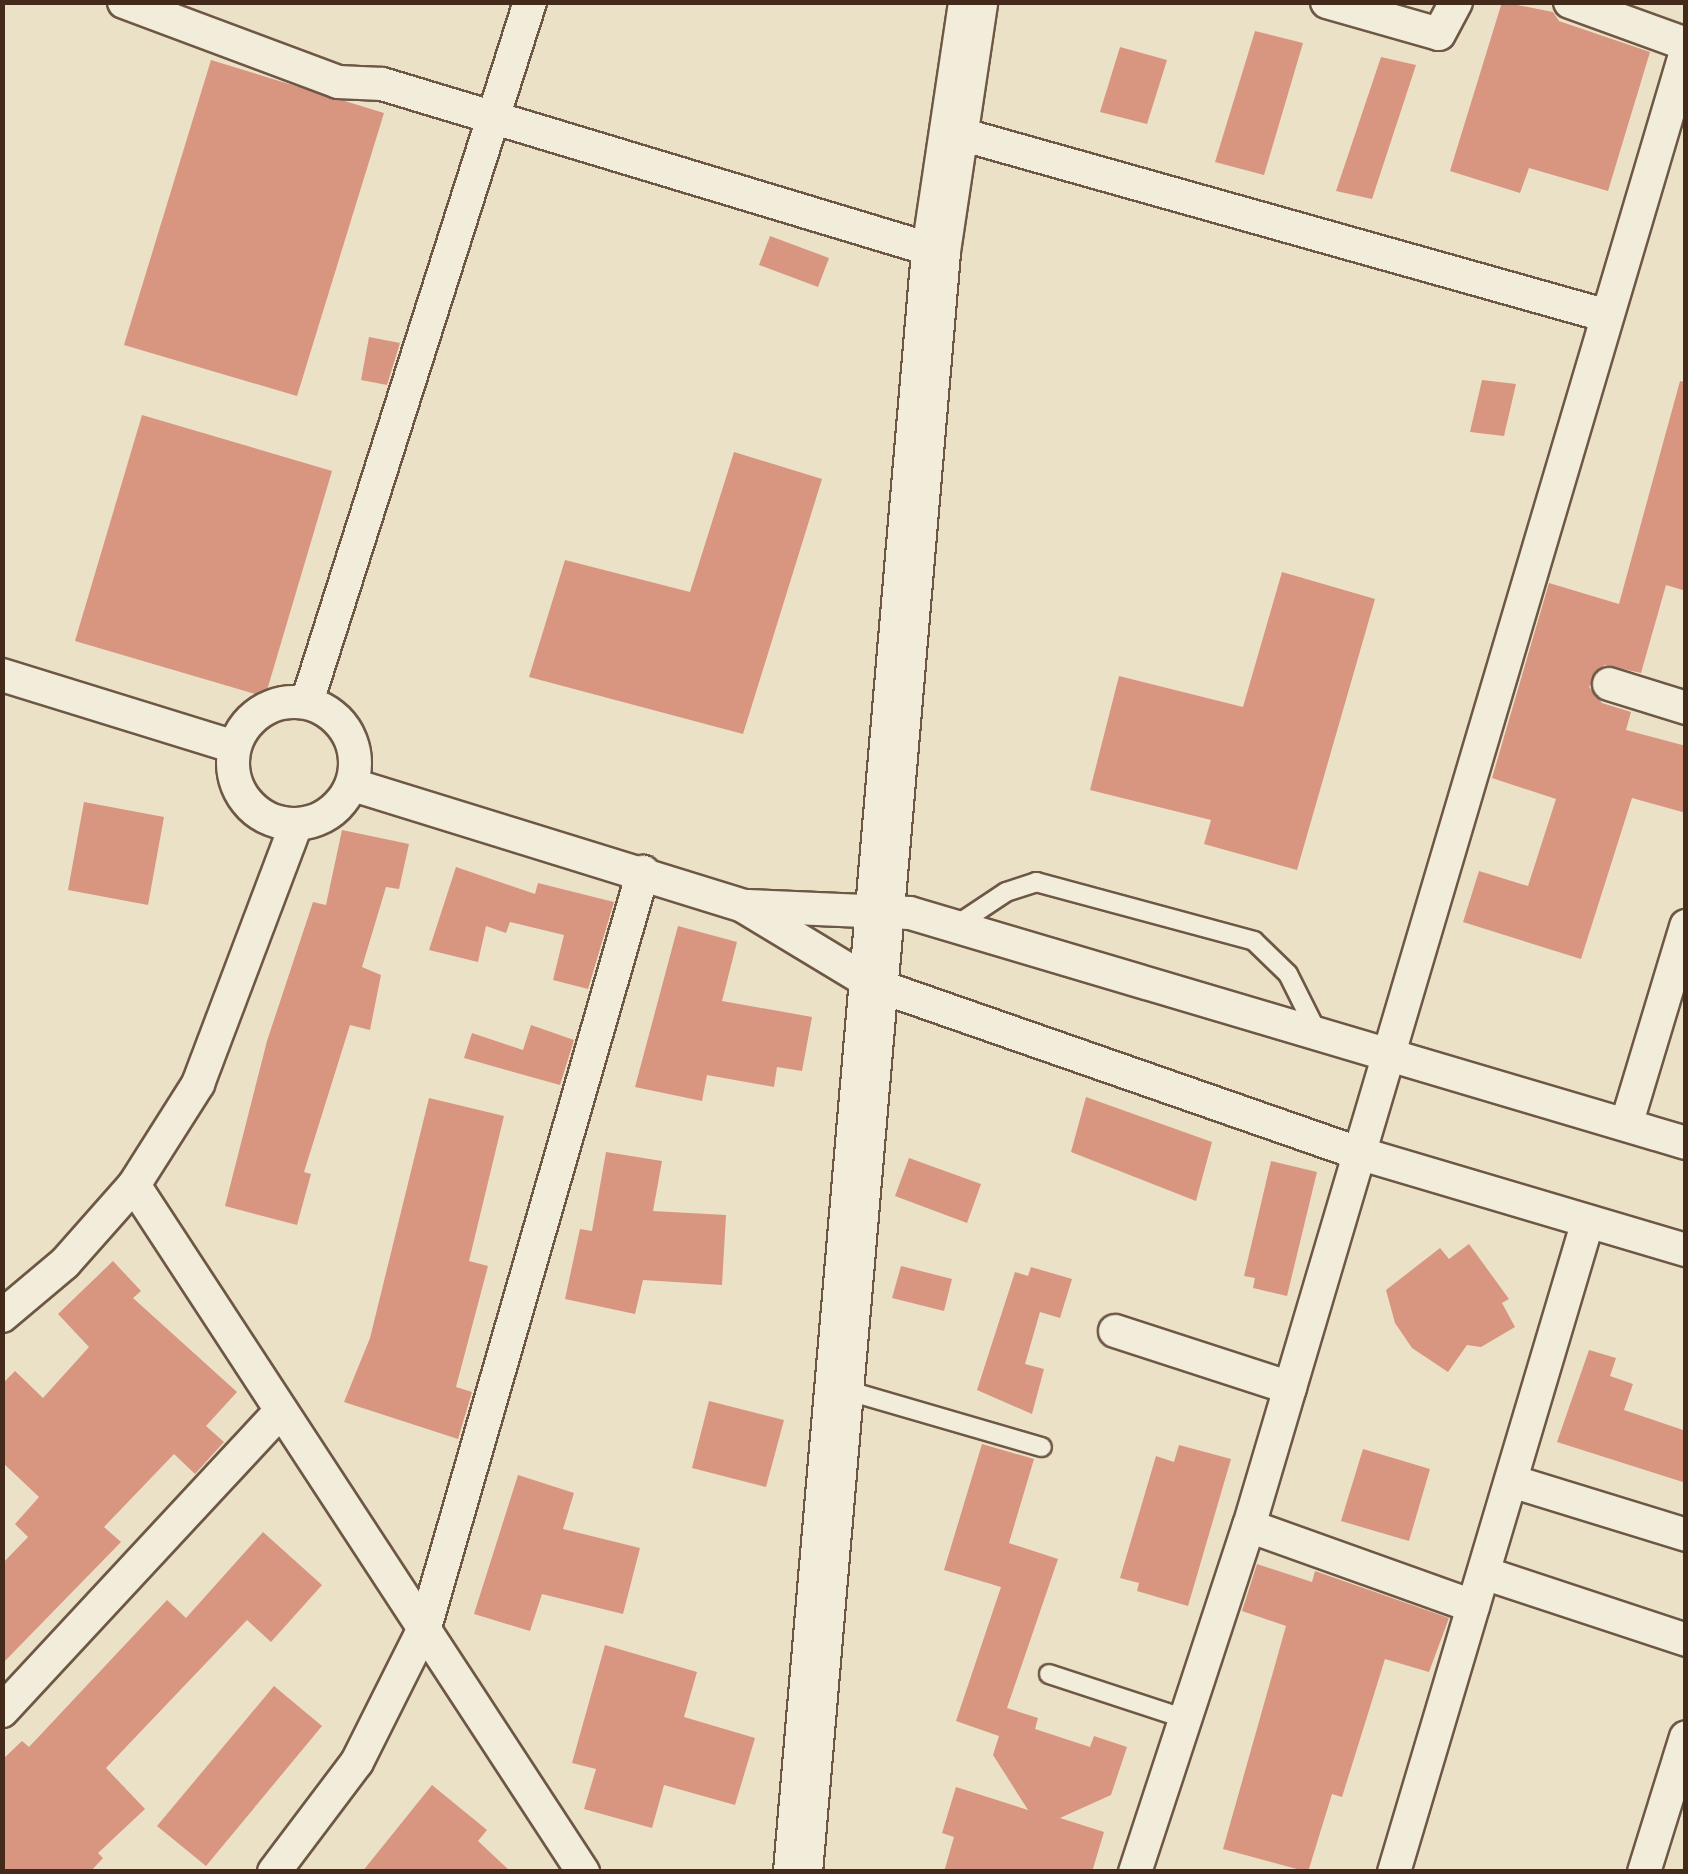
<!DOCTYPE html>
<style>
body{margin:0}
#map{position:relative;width:1688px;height:1874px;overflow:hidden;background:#ebe1c7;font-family:"IM FELL English",serif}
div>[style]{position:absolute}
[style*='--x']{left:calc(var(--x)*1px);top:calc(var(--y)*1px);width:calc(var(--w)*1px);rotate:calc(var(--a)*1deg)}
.building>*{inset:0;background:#d89680}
.roads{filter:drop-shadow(2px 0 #6e5845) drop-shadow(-2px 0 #6e5845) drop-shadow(0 2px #6e5845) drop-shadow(0 -2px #6e5845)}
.lane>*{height:18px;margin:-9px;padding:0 9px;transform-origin:9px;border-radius:9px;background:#f2ecdb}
.street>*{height:32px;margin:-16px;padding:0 16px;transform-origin:16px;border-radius:16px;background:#f2ecdb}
.street>.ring{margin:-16px;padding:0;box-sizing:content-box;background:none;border:32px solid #f2ecdb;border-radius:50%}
.secondary>*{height:48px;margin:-24px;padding:0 24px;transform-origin:24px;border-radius:24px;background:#f2ecdb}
span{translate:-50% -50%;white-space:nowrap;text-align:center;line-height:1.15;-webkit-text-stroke:8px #f2ecdb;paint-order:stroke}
.frame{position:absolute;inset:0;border:5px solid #442a1a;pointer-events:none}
</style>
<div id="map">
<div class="building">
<i style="clip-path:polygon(1502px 2px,1553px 12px,1559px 21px,1650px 52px,1608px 191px,1529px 168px,1520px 193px,1450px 171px)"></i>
<i style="clip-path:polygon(1255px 31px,1303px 43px,1264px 175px,1215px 162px)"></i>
<i style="clip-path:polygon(1120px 47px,1167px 60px,1147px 124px,1100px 112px)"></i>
<i style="clip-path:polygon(1381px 57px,1416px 65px,1372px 199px,1336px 191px)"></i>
<i style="clip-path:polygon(211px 60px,384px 113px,297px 396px,124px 345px)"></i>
<i style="clip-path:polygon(770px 236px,829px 258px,818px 287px,759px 265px)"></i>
<i style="clip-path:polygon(369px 337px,400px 343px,387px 385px,361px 380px)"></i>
<i style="clip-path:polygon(1482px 380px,1516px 384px,1504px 436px,1470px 432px)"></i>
<i style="clip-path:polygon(1680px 381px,1686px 382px,1686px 591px,1666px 585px,1641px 673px,1604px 665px,1589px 687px,1602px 703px,1631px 712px,1626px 730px,1686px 746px,1686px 813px,1632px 798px,1581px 959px,1463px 922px,1479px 871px,1528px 886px,1556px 799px,1492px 778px,1549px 583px,1619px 604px)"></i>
<i style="clip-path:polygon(142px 415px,332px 471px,265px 697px,75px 641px)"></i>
<i style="clip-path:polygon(734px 452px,822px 479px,743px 734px,529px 677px,565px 560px,690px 592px)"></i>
<i style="clip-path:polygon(1282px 572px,1375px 599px,1297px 870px,1204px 844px,1211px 820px,1090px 790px,1119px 676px,1243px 707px)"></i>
<i style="clip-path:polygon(84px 802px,164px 817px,148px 905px,68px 890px)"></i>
<i style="clip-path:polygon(342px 830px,409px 844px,399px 889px,386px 887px,362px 967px,381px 975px,370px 1030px,350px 1025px,304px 1172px,311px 1174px,297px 1225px,225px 1206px,267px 1041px,313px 902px,326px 905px)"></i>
<i style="clip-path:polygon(456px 867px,535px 894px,538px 883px,614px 902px,588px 989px,553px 980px,564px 935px,510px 922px,506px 933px,486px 926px,478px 962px,429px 950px)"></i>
<i style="clip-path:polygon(678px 926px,737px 942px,722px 1001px,812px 1017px,802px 1071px,777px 1067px,774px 1087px,707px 1075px,702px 1101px,635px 1087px)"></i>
<i style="clip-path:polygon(531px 1025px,574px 1040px,560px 1085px,464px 1058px,472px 1033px,523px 1050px)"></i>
<i style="clip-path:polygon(1086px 1097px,1212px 1142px,1196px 1201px,1071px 1152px)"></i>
<i style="clip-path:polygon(429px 1098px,504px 1116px,469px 1261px,488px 1266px,456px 1387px,472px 1392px,458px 1439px,344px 1402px,370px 1338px)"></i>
<i style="clip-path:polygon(606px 1152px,662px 1161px,653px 1211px,726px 1215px,722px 1285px,643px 1280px,635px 1314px,565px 1299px,580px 1229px,592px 1231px)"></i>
<i style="clip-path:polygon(909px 1158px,981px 1184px,967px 1223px,895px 1196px)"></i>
<i style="clip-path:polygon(1271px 1161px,1317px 1172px,1287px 1296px,1253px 1288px,1255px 1278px,1244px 1276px)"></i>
<i style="clip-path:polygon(1469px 1244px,1509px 1299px,1502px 1303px,1515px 1327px,1481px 1347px,1467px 1345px,1448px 1372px,1412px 1348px,1395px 1323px,1386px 1290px,1440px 1248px,1449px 1259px)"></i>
<i style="clip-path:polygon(113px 1261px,141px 1291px,133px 1298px,237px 1392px,206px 1426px,224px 1442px,195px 1474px,174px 1454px,104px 1527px,121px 1542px,2px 1664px,2px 1564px,28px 1537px,15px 1524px,39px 1497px,2px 1462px,2px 1384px,15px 1371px,43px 1398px,89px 1347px,58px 1314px)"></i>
<i style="clip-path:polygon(901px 1266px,952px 1279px,944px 1311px,892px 1298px)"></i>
<i style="clip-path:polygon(1031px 1267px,1072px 1279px,1060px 1318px,1040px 1312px,1025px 1364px,1044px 1369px,1032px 1414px,977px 1390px,1015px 1272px,1028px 1276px)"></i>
<i style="clip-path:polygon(1589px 1350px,1616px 1358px,1610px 1376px,1633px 1384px,1624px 1410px,1686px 1431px,1686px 1483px,1557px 1442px)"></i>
<i style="clip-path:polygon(709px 1401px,784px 1420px,766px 1487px,692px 1468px)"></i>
<i style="clip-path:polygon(982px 1444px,1034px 1459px,1009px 1543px,1058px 1559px,1007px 1708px,1038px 1718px,1035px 1729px,1090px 1747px,1094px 1736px,1127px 1747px,1111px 1795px,1060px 1818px,1104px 1832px,1092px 1872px,944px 1872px,954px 1837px,942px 1833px,956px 1787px,1028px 1810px,993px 1755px,999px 1736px,956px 1721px,1001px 1587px,944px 1570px)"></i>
<i style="clip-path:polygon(1179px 1445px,1231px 1459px,1188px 1606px,1137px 1591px,1139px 1583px,1120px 1578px,1156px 1456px,1174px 1462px)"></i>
<i style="clip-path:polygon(1363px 1449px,1430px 1469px,1409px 1541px,1341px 1521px)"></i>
<i style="clip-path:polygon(518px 1475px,574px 1493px,563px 1529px,640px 1548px,623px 1614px,542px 1594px,530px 1631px,474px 1614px)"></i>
<i style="clip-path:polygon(263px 1532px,322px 1585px,271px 1642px,247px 1620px,106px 1768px,145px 1809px,98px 1853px,103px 1858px,90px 1872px,2px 1872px,2px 1760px,22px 1741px,29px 1747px,167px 1600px,186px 1618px)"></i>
<i style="clip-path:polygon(1257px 1564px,1312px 1582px,1315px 1571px,1449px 1618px,1429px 1672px,1385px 1659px,1342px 1797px,1332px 1794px,1308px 1872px,1223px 1849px,1286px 1626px,1242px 1611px)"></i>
<i style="clip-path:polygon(605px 1645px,697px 1672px,684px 1717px,755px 1738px,735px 1805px,664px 1785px,652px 1828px,584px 1809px,596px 1769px,572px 1763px)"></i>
<i style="clip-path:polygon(274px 1686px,322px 1726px,206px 1866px,157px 1826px)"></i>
<i style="clip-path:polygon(432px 1785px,487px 1830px,478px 1841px,511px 1872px,362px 1872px)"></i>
</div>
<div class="roads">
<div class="lane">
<i style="--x:955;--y:926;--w:61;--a:-33.7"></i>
<i style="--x:1006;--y:892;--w:32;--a:-18"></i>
<i style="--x:1036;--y:882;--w:226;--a:15.1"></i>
<i style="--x:1254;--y:941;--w:47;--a:44.1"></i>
<i style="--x:1288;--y:974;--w:65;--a:63.4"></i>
<i style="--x:842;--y:1389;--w:208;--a:16.2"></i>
<i style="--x:1049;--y:1674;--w:144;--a:18.2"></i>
</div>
<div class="street">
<i style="--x:124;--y:2;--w:228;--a:20.5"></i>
<i style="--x:338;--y:82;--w:44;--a:2.6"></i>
<i style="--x:382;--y:84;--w:579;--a:16.78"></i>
<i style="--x:1327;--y:2;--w:116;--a:15.9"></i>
<i style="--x:1439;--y:34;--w:36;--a:-62"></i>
<i style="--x:1570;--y:2;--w:123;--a:19.9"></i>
<i style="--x:953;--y:132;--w:676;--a:15.7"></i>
<i style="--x:2;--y:675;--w:243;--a:17.2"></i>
<i style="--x:1609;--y:684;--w:81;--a:17.3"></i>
<i class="ring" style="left:233px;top:702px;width:90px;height:90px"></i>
<i style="--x:307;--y:702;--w:735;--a:-72.33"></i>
<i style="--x:353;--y:785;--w:408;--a:17.2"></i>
<i style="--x:743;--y:906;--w:149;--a:31.2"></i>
<i style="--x:870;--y:983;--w:517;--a:19.21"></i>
<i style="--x:1358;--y:1153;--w:342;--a:16.5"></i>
<i style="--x:748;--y:906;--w:162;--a:2.5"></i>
<i style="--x:910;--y:913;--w:809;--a:16.51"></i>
<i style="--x:1627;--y:1122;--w:205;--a:-73.2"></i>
<i style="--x:134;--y:1185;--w:821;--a:56.83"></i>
<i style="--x:2;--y:1316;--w:82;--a:-40.1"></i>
<i style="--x:65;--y:1263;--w:104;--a:-48.5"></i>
<i style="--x:134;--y:1185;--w:120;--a:-57.6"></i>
<i style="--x:198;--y:1084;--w:275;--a:-69.3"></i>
<i style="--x:1115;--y:1331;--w:184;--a:18"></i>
<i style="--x:1511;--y:1481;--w:183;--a:17.1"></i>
<i style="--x:1249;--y:1526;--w:238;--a:19.7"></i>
<i style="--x:1484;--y:1573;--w:213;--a:18.3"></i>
<i style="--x:2;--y:1711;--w:405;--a:-47.1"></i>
<i style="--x:274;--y:1872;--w:138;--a:-53"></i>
<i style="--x:357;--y:1762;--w:154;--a:-63.4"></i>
<i style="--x:426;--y:1624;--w:783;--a:-73.9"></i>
<i style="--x:1135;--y:1872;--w:364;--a:-71.8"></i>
<i style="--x:1249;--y:1526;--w:1537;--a:-73.49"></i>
<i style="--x:1394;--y:1872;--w:679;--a:-73.41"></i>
<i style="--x:1644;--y:1872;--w:141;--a:-72.7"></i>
</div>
<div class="secondary">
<i style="--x:798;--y:1872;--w:1627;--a:-85.13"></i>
<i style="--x:936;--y:251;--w:252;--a:-81.5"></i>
</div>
</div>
<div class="frame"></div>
</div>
